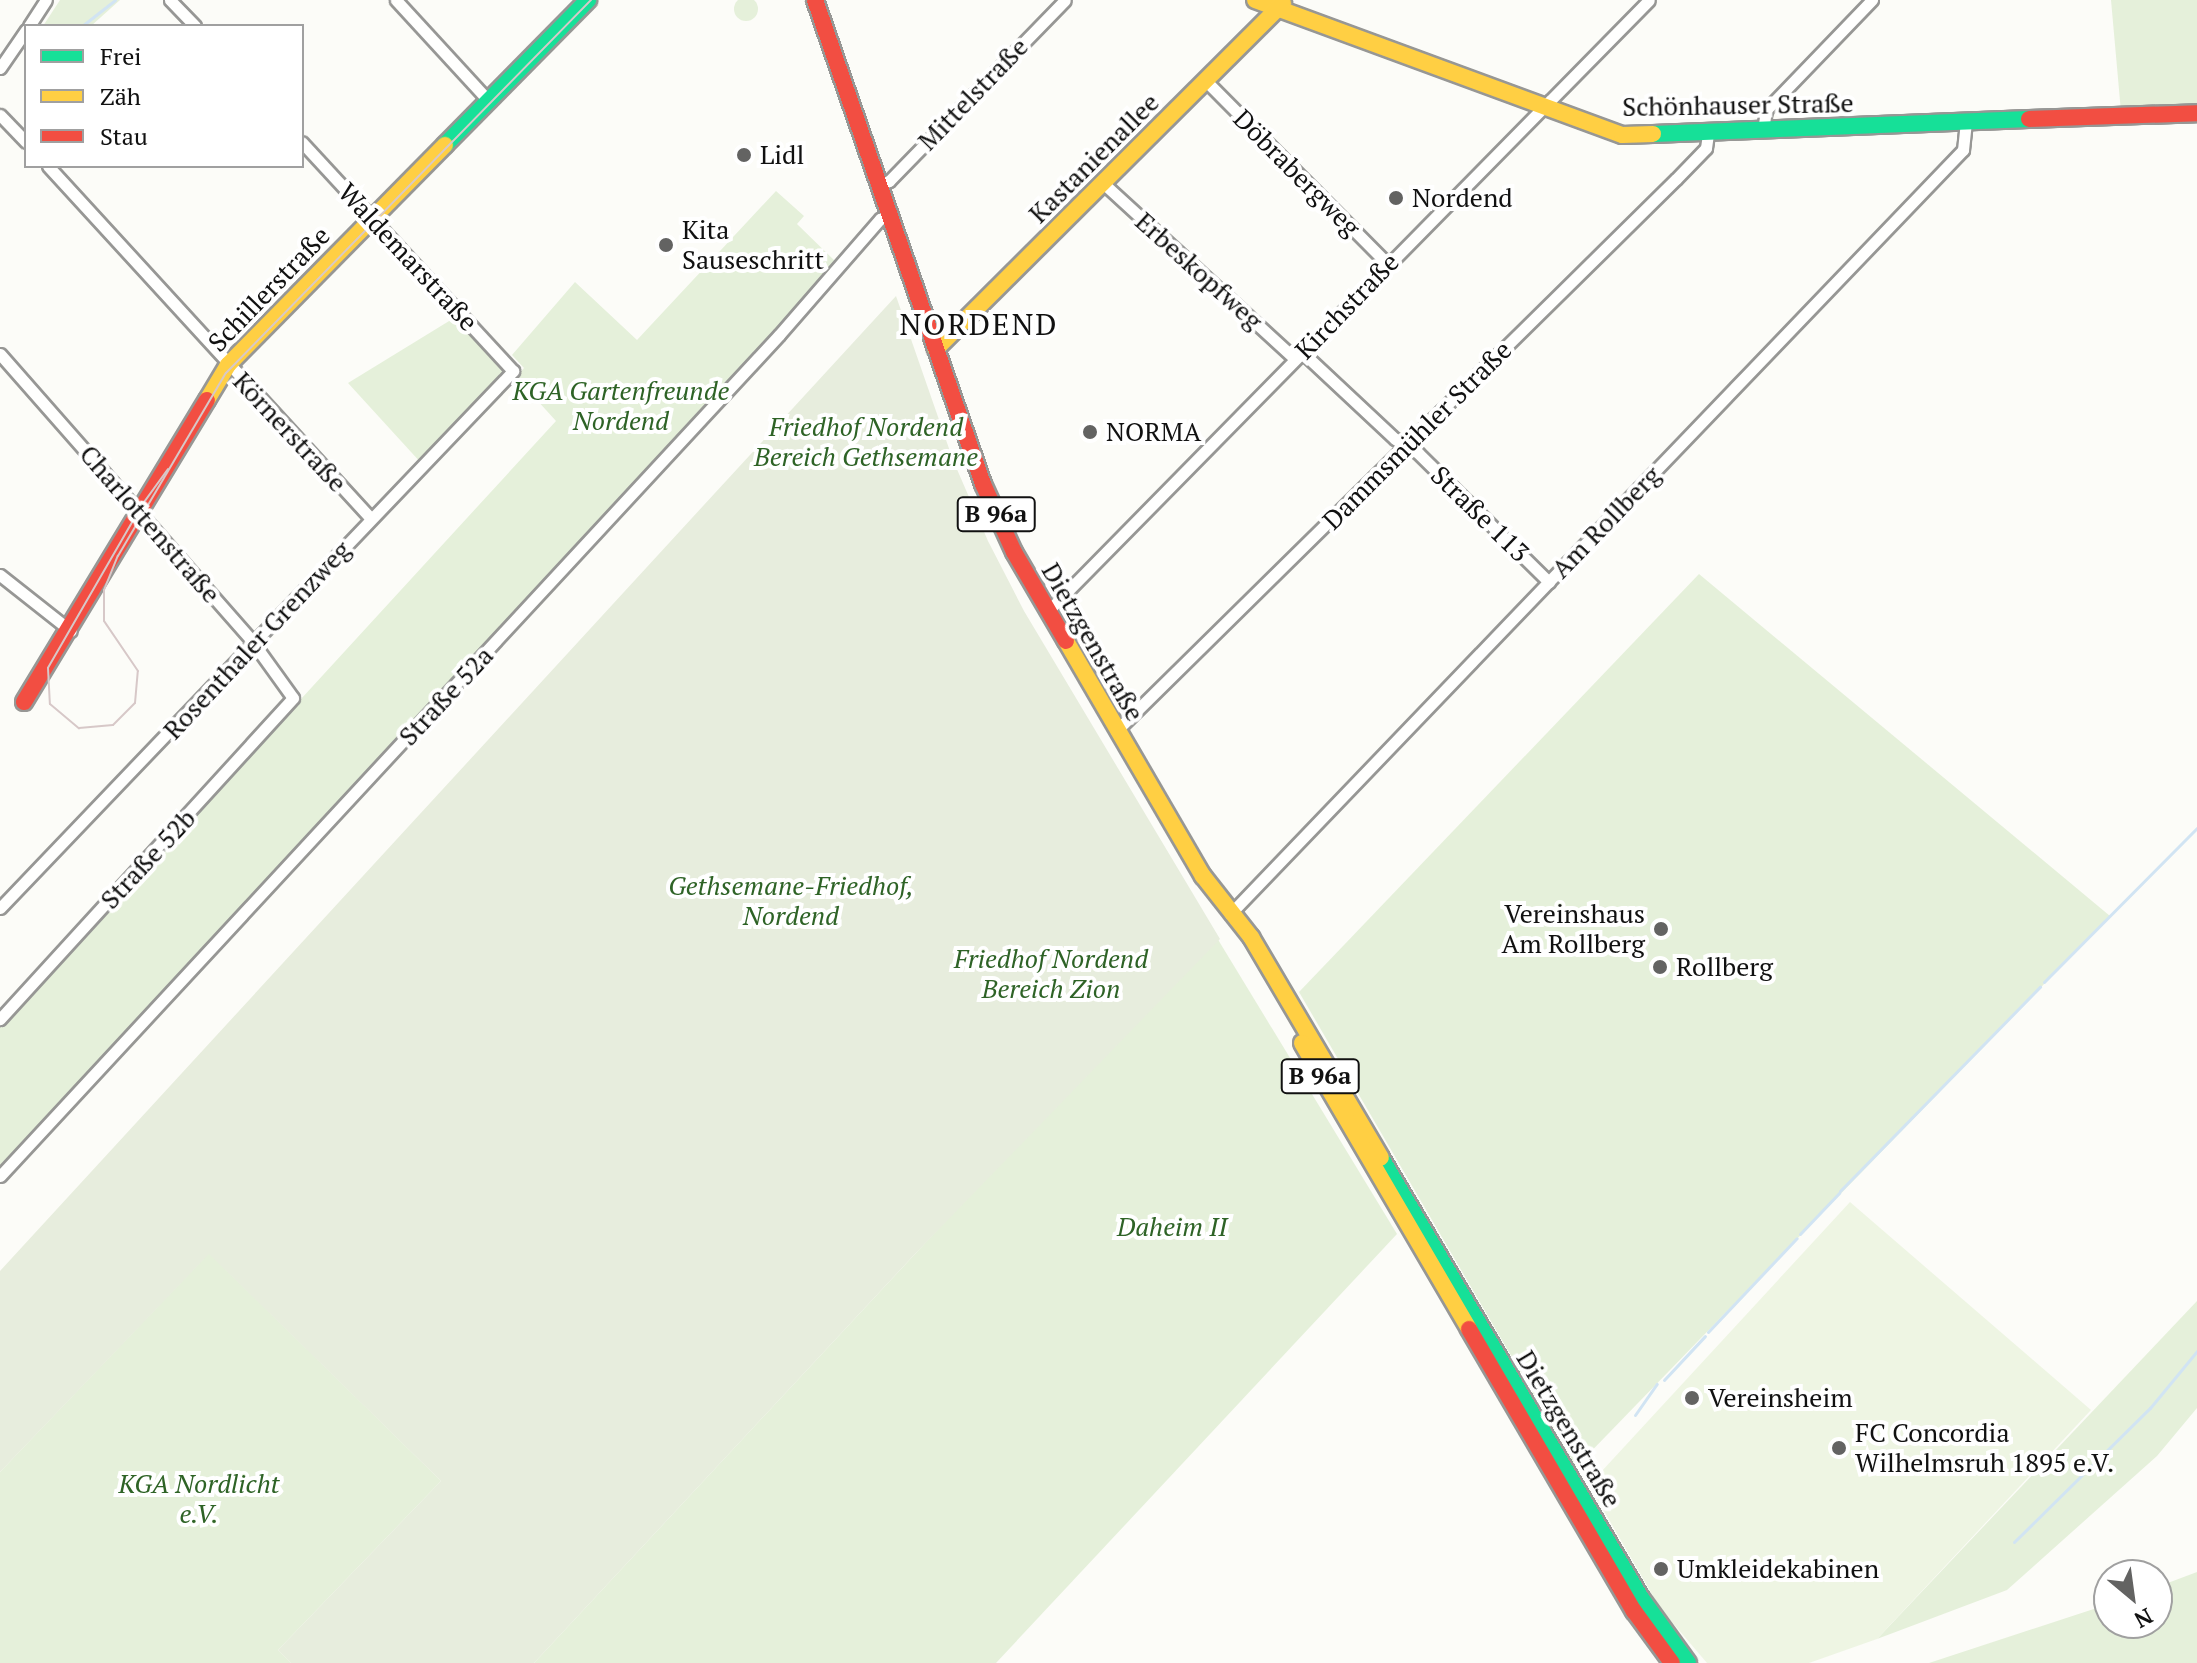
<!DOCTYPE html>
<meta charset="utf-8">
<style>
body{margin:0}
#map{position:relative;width:2197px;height:1663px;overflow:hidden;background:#fcfcf8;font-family:"PT Serif",serif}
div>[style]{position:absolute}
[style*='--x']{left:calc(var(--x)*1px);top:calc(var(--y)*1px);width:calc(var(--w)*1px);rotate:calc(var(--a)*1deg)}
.green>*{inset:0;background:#e5f0da}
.round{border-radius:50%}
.cemetery>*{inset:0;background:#e7eddd}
.pitch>*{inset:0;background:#eef5e3}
.stream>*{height:3px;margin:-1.5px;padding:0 1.5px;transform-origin:1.5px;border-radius:1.5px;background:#d1e4f3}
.roads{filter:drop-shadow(2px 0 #979795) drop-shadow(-2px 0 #979795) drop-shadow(0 2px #979795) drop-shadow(0 -2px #979795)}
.street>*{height:11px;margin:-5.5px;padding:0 5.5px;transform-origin:5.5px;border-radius:5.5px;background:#fffffe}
.fast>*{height:16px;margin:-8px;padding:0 8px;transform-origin:8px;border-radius:8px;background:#16e098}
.slow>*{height:16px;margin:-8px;padding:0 8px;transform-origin:8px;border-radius:8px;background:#ffcf43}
.jam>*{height:16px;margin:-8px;padding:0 8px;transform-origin:8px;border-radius:8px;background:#f24e42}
.tram>*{height:2px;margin:-1px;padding:0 1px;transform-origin:1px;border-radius:1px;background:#d7c8c8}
.dots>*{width:22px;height:22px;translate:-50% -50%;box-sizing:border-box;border:4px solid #fff;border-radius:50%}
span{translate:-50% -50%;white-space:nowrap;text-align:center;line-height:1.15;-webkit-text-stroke:8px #fff;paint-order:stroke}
.shield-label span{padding:2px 6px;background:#fff;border:2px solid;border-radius:6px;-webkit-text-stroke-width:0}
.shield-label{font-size:24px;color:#111;font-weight:700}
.street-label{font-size:26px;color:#111}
.poi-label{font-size:26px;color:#111}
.left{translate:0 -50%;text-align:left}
.right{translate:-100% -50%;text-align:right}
.park-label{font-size:26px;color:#2e6326;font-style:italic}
.quarter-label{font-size:30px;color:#111;letter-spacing:2px}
.legend{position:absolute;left:24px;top:24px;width:280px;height:144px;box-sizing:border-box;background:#fff;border:2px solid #a0a0a0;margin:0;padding:10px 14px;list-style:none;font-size:24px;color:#111}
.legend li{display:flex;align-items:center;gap:16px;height:40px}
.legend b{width:40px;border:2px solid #a0a0a0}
.north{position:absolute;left:2093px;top:1559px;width:80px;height:80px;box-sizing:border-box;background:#fff;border:2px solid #a0a0a0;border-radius:50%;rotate:151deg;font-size:22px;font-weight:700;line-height:32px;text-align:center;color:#111}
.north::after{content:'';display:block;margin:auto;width:28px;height:36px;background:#636362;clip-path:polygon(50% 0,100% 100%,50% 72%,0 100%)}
</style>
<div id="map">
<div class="green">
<i class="round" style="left:734px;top:-3px;width:24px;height:24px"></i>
<i style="clip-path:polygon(60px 0,120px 0,91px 26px,43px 26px)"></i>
<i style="clip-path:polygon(2111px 0,2197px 0,2197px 109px,2121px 112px)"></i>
<i style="clip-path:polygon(776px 191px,804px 216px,797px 224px,837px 263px,0 1176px,0 1027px,556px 421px,516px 377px,524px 368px,512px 355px,575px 282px,637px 340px)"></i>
<i style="clip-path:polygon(454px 318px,505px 373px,422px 464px,348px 383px)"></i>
<i style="clip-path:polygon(1699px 574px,2110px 916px,1576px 1467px,1299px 992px)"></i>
<i style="clip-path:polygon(1214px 933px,1397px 1234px,996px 1663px,534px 1663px)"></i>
<i style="clip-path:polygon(209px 1253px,441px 1481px,278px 1650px,291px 1663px,0 1663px,0 1472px)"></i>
<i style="clip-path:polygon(2197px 1301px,2197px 1408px,2157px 1456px,2007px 1590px,1877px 1639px)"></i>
<i style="clip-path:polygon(2197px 1572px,2197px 1663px,1929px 1663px,2109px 1604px,2109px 1623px,2157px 1623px,2157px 1587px)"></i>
</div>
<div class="cemetery">
<i style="clip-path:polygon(896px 296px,953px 460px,988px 541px,1024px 611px,1220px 939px,914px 1255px,534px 1663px,291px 1663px,278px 1650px,441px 1481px,209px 1254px,0 1472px,0 1271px)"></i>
</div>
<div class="pitch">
<i style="clip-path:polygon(1850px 1202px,2091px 1410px,1877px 1639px,1809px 1663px,1707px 1663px,1660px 1608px,1589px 1485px)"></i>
</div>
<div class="stream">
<i style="--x:82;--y:26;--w:42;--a:-38.2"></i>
<i style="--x:2044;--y:982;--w:217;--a:-45.2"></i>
<i style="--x:1840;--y:1191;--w:286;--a:-45.6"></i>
<i style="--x:1800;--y:1234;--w:57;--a:-46.4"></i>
<i style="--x:1708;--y:1332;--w:129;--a:-46.6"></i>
<i style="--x:1664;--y:1380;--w:60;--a:-47"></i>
<i style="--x:1635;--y:1415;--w:38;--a:-55"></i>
<i style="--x:2014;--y:1542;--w:191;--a:-44.6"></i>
<i style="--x:2150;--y:1408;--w:74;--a:-50.5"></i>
</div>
<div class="roads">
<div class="street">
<i style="--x:170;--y:0;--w:36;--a:46"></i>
<i style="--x:396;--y:0;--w:136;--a:47.4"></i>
<i style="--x:29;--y:26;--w:31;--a:-57"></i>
<i style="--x:0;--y:68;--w:46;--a:-55.6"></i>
<i style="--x:1206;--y:81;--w:258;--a:45.2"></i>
<i style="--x:0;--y:115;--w:37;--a:46"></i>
<i style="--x:1763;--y:131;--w:21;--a:-82"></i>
<i style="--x:1766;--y:110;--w:153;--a:-46.1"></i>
<i style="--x:48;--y:166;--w:478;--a:47.5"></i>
<i style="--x:1103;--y:183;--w:260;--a:42.5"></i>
<i style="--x:879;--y:185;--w:11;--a:-22"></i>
<i style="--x:889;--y:181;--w:252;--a:-45.8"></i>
<i style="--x:1302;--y:352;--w:127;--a:43.1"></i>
<i style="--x:1395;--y:439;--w:27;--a:31"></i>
<i style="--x:1418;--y:453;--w:184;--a:44.6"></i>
<i style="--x:0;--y:354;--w:382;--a:48.7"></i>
<i style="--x:252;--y:641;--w:70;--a:54.3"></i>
<i style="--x:293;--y:698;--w:435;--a:132.4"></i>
<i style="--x:0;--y:575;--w:90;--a:38.3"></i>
<i style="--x:1047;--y:612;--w:858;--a:-45.47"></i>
<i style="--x:1116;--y:731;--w:786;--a:-44.59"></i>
<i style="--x:1676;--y:179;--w:43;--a:-45.9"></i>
<i style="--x:1706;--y:148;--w:15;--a:-82"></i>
<i style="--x:0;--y:908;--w:743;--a:-46.31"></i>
<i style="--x:513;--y:371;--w:311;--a:-132.7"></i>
<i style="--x:1230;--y:914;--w:1059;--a:-46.19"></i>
<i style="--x:1963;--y:150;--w:28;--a:-84"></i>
<i style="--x:0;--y:1176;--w:1146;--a:-47.19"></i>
<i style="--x:779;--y:335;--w:154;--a:-49"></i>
<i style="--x:880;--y:219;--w:10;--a:-17"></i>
</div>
<div class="fast">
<i style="--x:1653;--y:134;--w:376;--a:-2.3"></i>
<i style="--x:445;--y:145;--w:204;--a:-45.4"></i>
<i style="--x:1381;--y:1158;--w:511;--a:59.42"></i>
<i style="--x:1641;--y:1598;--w:80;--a:54.1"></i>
</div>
<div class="slow">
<i style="--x:1255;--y:0;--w:391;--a:20.2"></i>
<i style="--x:1622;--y:135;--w:31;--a:-2"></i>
<i style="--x:936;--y:349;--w:490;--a:-44.9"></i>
<i style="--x:207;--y:400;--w:41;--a:-59"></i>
<i style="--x:228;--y:365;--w:309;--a:-45.4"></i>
<i style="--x:1066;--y:641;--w:272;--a:59.8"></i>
<i style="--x:1203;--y:876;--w:78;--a:51.8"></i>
<i style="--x:1251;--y:937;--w:256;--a:59.5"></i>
<i style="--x:1302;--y:1043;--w:331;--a:59.7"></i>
</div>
<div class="jam">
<i style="--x:815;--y:0;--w:512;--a:70.86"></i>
<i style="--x:983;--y:484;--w:75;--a:65.5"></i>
<i style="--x:1014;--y:552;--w:103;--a:59.7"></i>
<i style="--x:2029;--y:119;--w:168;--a:-2"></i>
<i style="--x:24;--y:702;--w:353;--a:-58.8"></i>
<i style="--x:1469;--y:1329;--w:327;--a:59.7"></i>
<i style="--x:1634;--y:1611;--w:64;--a:53.8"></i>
</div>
</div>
<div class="tram">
<i style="--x:168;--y:469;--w:44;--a:125.8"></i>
<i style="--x:142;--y:505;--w:188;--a:120"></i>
<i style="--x:48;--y:668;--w:36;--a:87"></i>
<i style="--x:50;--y:704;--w:38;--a:40"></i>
<i style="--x:79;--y:728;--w:34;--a:-5"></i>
<i style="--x:113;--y:725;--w:31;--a:-45"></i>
<i style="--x:135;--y:703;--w:32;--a:-85"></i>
<i style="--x:138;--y:671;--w:60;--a:-124.2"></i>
<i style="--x:104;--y:621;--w:31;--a:-90"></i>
<i style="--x:104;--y:590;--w:37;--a:-68"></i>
<i style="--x:118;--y:556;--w:212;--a:-59.5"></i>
<i style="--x:226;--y:373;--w:522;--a:-45.62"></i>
</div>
<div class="dots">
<i style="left:744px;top:155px;background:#636362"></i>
<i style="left:1396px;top:198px;background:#636362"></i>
<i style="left:666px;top:245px;background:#636362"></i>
<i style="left:1090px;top:432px;background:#636362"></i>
<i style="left:1661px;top:929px;background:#636362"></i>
<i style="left:1660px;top:967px;background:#636362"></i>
<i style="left:1692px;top:1398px;background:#636362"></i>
<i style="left:1839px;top:1448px;background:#636362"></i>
<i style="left:1661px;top:1569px;background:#636362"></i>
</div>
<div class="shield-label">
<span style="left:996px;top:514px">B 96a</span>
<span style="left:1320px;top:1076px">B 96a</span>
</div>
<div class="street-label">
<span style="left:973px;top:94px;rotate:-46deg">Mittelstraße</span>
<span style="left:1738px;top:105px;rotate:-1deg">Schönhauser Straße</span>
<span style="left:1094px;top:158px;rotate:-45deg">Kastanienallee</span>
<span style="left:1297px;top:173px;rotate:45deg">Döbrabergweg</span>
<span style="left:408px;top:257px;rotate:47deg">Waldemarstraße</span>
<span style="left:1199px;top:271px;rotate:42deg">Erbeskopfweg</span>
<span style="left:269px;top:289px;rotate:-46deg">Schillerstraße</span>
<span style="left:1347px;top:306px;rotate:-46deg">Kirchstraße</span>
<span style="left:290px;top:432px;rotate:47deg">Körnerstraße</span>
<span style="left:1417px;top:435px;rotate:-45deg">Dammsmühler Straße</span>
<span style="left:1480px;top:514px;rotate:44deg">Straße 113</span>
<span style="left:1606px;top:522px;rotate:-46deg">Am Rollberg</span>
<span style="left:150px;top:524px;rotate:49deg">Charlottenstraße</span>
<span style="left:257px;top:640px;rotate:-47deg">Rosenthaler Grenzweg</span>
<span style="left:1093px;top:642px;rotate:60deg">Dietzgenstraße</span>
<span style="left:446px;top:696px;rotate:-47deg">Straße 52a</span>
<span style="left:148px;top:859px;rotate:-47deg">Straße 52b</span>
<span style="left:1569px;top:1429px;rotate:59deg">Dietzgenstraße</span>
</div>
<div class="poi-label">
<span class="left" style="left:760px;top:155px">Lidl</span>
<span class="left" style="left:1412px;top:198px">Nordend</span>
<span class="left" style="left:682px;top:245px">Kita<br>Sauseschritt</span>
<span class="left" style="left:1106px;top:432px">NORMA</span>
<span class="right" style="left:1645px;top:929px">Vereinshaus<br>Am Rollberg</span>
<span class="left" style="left:1676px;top:967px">Rollberg</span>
<span class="left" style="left:1708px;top:1398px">Vereinsheim</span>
<span class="left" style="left:1855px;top:1448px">FC Concordia<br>Wilhelmsruh 1895 e.V.</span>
<span class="left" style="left:1677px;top:1569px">Umkleidekabinen</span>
</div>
<div class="park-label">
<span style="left:621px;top:406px">KGA Gartenfreunde<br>Nordend</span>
<span style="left:866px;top:442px">Friedhof Nordend<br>Bereich Gethsemane</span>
<span style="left:791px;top:901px">Gethsemane-Friedhof,<br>Nordend</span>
<span style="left:1051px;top:974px">Friedhof Nordend<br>Bereich Zion</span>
<span style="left:1172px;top:1227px">Daheim II</span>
<span style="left:199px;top:1499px">KGA Nordlicht<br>e.V.</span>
</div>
<div class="quarter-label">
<span style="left:979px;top:324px">NORDEND</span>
</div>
<ul class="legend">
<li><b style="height:10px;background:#16e098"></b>Frei</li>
<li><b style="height:10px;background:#ffcf43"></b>Zäh</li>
<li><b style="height:10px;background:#f24e42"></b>Stau</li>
</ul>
<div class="north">N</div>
</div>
